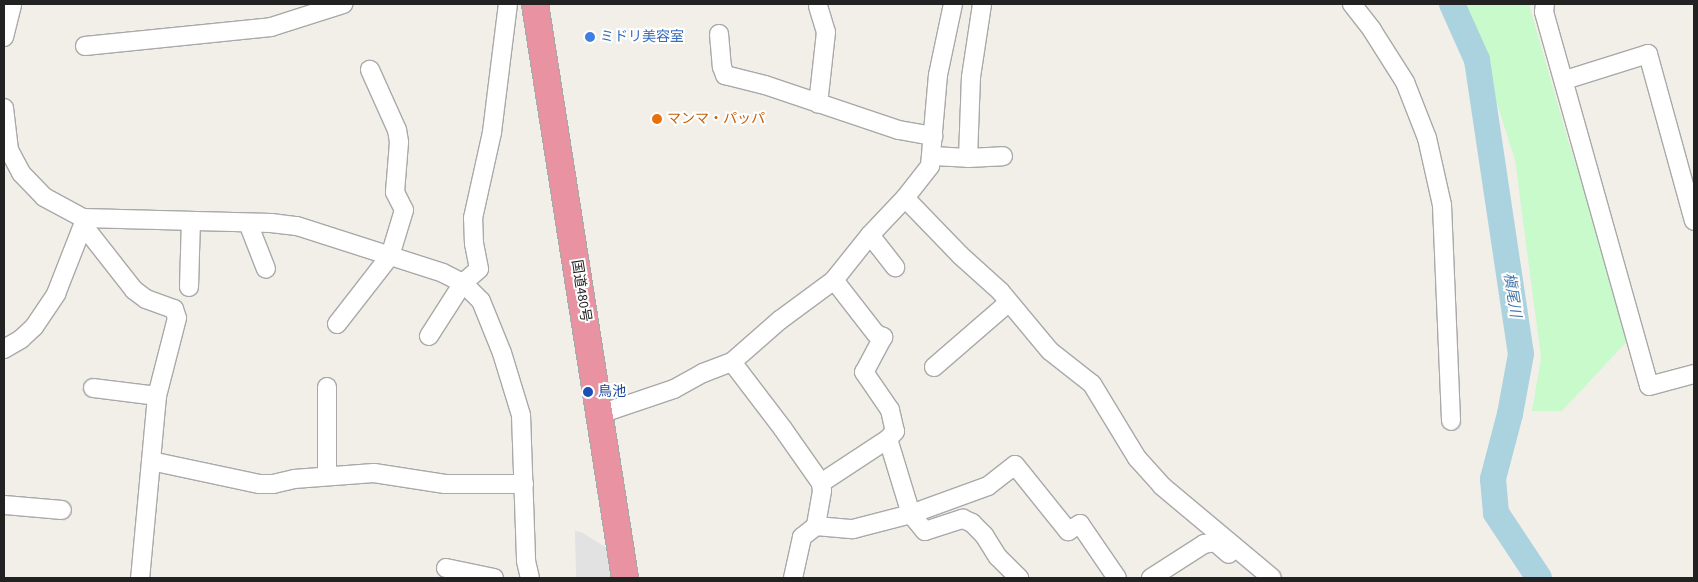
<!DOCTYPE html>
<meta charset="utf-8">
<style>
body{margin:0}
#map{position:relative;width:1698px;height:582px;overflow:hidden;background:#f2efe9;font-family:"Source Sans 3","Noto Sans JP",sans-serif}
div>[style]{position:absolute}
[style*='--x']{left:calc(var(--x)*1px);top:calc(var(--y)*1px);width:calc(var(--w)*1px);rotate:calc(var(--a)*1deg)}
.park>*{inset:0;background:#c8facc}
.parking>*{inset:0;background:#e2e2e2}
.river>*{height:26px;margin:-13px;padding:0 13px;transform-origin:13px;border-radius:13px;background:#aad3df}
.roads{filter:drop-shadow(1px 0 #a9a9a9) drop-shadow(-1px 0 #a9a9a9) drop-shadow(0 1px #a9a9a9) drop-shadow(0 -1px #a9a9a9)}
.minor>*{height:18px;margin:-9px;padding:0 9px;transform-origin:9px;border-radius:9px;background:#fff}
.highway>*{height:26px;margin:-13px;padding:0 13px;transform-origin:13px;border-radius:13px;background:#e892a2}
.dots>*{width:14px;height:14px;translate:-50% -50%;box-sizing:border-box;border:2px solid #fff;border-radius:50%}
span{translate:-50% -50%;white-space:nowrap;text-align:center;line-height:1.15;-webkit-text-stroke:4px #fff;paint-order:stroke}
.shop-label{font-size:14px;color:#366cbe}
.left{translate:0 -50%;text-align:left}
.food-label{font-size:14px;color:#c56008}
.street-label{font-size:14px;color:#222}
.transit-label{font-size:14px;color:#164399}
.water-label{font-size:15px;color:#4a7aab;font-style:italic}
.frame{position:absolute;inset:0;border:5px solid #222;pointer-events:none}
</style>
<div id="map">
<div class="park">
<i style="clip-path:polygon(1465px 4px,1529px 4px,1568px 140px,1631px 337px,1562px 411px,1532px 411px,1541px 358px,1515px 160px)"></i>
</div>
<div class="parking">
<i style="clip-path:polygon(575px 531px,581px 532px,607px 548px,616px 578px,576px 578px)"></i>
</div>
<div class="river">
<i style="--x:1452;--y:4;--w:61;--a:65.9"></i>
<i style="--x:1477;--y:60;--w:297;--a:81.5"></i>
<i style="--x:1521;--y:354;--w:61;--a:100.4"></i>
<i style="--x:1510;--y:414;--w:67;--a:104.7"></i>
<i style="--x:1493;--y:479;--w:34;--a:85"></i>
<i style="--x:1496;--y:513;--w:78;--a:56.5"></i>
</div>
<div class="roads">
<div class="minor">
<i style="--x:1352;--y:4;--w:33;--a:52"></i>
<i style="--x:1372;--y:30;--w:62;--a:57.6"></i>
<i style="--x:1405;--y:82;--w:60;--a:68.6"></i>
<i style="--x:1427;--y:138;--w:69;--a:77.4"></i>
<i style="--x:1442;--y:205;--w:216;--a:87.6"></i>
<i style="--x:1545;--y:4;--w:8;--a:97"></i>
<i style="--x:1544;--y:12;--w:388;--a:74.3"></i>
<i style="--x:1649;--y:386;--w:47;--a:-14.9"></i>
<i style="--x:818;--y:6;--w:27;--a:73"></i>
<i style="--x:826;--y:32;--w:72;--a:96.3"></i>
<i style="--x:719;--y:34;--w:33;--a:85"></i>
<i style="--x:722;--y:67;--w:9;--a:69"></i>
<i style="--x:725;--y:75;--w:41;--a:14"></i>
<i style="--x:765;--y:85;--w:141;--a:18.6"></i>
<i style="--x:899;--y:130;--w:35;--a:10"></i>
<i style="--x:4;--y:37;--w:34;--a:-76"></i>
<i style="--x:85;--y:46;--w:187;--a:-5.8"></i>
<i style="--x:271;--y:27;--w:76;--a:-17.7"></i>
<i style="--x:1565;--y:80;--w:87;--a:-17.4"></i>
<i style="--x:1648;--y:54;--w:173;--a:74.6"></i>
<i style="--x:4;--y:108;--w:42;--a:83.2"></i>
<i style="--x:9;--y:150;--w:26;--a:62"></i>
<i style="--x:21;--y:173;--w:33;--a:46"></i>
<i style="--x:44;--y:197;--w:44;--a:28.3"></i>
<i style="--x:83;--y:218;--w:188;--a:1.5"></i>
<i style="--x:271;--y:223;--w:26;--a:7"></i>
<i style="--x:297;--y:226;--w:153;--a:17.8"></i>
<i style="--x:443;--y:273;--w:22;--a:27"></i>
<i style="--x:463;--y:283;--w:25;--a:45"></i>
<i style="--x:481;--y:301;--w:56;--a:68"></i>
<i style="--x:502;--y:353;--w:65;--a:73"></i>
<i style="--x:521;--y:415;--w:146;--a:88"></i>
<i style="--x:526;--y:561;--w:17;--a:77"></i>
<i style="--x:932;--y:156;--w:36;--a:3"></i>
<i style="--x:968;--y:158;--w:35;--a:-3"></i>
<i style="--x:968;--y:158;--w:81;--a:-87.9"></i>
<i style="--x:971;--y:77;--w:74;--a:-81.4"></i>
<i style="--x:905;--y:198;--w:79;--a:46"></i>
<i style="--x:960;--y:255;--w:54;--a:42"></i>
<i style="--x:1000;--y:291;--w:78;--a:50.2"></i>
<i style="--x:1050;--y:351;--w:53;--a:38.2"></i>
<i style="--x:1092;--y:384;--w:87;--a:58.7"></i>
<i style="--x:1137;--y:458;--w:38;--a:48"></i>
<i style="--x:1162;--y:486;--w:143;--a:39.9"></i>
<i style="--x:248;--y:223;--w:49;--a:68.6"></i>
<i style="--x:83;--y:225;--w:83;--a:51.9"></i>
<i style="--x:134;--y:290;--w:15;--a:37"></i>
<i style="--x:146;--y:299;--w:30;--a:20"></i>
<i style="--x:174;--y:309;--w:9;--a:72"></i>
<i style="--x:177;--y:318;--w:81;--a:104.4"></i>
<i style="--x:157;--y:396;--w:183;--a:95.3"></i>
<i style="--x:870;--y:235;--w:41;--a:52"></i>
<i style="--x:834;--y:280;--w:68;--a:52.1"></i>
<i style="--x:876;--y:334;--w:8;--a:23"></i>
<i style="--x:883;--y:337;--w:40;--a:118"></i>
<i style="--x:864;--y:372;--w:46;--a:55.6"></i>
<i style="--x:890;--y:410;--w:22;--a:77"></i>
<i style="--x:895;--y:431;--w:11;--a:131"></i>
<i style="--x:888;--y:439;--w:78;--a:73"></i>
<i style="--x:911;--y:514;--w:82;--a:-20"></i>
<i style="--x:988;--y:486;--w:34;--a:-38"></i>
<i style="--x:1015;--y:465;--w:85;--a:51.2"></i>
<i style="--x:1068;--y:531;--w:14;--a:-30"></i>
<i style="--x:1080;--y:524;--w:65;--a:55.6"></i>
<i style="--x:189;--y:287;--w:66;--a:-88.3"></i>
<i style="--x:337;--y:324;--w:86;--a:-52.1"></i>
<i style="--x:390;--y:256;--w:48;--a:-73.1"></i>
<i style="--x:404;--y:210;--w:20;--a:-117"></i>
<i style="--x:395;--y:192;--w:50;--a:-85.4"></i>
<i style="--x:399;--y:142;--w:12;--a:-99"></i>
<i style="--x:397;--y:130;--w:66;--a:-114.2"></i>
<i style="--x:429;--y:336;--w:63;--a:-57.3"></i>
<i style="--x:463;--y:283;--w:21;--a:-41"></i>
<i style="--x:479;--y:269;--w:25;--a:-101"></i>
<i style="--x:474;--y:244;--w:26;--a:-92"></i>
<i style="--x:473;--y:218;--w:88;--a:-77.5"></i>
<i style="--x:492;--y:132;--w:129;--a:-82.9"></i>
<i style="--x:4;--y:349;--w:20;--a:-30"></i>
<i style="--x:21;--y:339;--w:18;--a:-43"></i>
<i style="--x:34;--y:327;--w:40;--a:-56"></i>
<i style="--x:56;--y:294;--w:74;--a:-68.6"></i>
<i style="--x:83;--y:225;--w:7;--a:-90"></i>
<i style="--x:732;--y:362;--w:64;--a:-41.2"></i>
<i style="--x:780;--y:320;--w:67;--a:-36.5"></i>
<i style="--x:834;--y:280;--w:58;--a:-51.3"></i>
<i style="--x:870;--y:235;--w:51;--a:-46.6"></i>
<i style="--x:905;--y:198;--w:41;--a:-52"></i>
<i style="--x:930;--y:166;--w:91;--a:-85"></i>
<i style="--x:938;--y:75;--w:73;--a:-78.1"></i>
<i style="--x:934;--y:367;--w:99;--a:-40.9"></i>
<i style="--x:93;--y:388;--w:64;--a:7.1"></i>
<i style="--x:600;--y:414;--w:78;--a:-18.7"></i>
<i style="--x:674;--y:389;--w:33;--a:-29"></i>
<i style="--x:703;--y:373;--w:31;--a:-21"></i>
<i style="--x:732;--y:362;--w:84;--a:52.7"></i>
<i style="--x:783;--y:429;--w:66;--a:54.9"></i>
<i style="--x:821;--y:483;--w:8;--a:83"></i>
<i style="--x:822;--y:491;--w:36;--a:100"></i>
<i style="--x:816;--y:526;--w:37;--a:5"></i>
<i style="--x:853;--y:529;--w:60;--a:-14.5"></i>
<i style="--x:911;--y:514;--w:22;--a:51"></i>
<i style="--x:925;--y:531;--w:40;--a:-18"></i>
<i style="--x:963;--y:519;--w:10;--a:24"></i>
<i style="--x:972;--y:523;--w:17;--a:45"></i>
<i style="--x:984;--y:535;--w:26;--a:58"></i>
<i style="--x:998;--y:557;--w:30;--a:45"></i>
<i style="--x:151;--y:461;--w:110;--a:12"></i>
<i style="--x:259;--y:484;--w:14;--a:0"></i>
<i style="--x:273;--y:484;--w:22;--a:-13"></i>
<i style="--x:294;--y:479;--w:80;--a:-4.3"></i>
<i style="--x:374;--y:473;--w:72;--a:8.8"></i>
<i style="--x:445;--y:484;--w:79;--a:0"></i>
<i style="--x:327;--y:476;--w:89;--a:-90"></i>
<i style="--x:821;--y:483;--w:80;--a:-33.3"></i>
<i style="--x:4;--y:505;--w:58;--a:4.9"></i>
<i style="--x:446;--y:568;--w:49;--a:11.8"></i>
<i style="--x:793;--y:578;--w:42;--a:-77.6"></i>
<i style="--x:802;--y:537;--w:18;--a:-38"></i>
<i style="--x:1151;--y:578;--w:63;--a:-32.7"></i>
<i style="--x:1204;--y:544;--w:11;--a:-10"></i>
<i style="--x:1215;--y:542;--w:18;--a:41"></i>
</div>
<div class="highway">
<i style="--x:535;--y:4;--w:581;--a:81.09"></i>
</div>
</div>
<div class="dots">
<i style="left:590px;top:37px;background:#3f7fe0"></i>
<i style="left:657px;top:119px;background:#e8710a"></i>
<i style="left:588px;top:392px;background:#1a4fb4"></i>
</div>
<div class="shop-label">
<span class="left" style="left:600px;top:37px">ミドリ美容室</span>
</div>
<div class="food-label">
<span class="left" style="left:667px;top:119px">マンマ・パッパ</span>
</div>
<div class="street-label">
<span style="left:581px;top:291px;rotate:81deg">国道480号</span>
</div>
<div class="transit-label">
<span class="left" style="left:598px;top:392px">鳥池</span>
</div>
<div class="water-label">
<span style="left:1512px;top:295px;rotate:81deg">槇尾川</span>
</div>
<div class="frame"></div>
</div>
